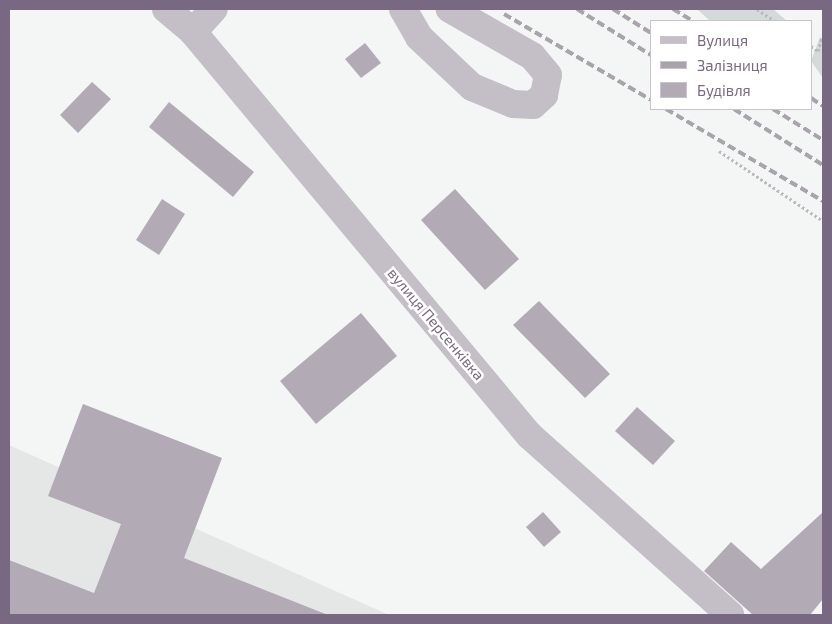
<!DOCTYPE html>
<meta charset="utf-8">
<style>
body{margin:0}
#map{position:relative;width:832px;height:624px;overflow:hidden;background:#f3f6f4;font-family:"Exo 2",sans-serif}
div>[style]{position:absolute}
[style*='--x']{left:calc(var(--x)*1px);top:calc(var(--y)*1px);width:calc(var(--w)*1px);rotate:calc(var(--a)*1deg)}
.built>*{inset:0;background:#e5e7e7}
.green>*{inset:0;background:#d3dad9}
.building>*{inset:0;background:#b2abb6}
.path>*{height:3px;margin-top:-1.5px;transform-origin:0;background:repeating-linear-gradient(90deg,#bcb9be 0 2.5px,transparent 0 5px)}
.minor>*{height:28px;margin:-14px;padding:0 14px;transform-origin:14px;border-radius:14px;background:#c4bfc6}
.rail>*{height:4px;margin-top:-2px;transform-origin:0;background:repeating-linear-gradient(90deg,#a9a3ac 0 8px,transparent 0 12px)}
span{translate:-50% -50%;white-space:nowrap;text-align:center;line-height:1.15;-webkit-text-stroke:5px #fff;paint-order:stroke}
.street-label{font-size:15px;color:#796881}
.frame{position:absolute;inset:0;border:10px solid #796881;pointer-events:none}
.legend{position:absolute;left:650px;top:20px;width:162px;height:90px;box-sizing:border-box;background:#fff;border:1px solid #c9c3cd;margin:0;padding:6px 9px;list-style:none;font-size:15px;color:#796881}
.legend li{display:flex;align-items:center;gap:10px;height:25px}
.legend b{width:25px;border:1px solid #c9c3cd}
</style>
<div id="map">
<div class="built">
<i style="clip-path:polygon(9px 445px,389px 615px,9px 615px)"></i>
</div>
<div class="green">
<i style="clip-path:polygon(697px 9px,773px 9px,787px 21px,710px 21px)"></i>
<i style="clip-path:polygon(820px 37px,823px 39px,823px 78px,811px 61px)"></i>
</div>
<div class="building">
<i style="clip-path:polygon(365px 43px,381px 63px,361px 78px,345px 59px)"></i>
<i style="clip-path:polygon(92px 82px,111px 99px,78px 133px,60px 115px)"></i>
<i style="clip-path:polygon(169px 102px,254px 172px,233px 197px,149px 127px)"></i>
<i style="clip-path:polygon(455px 189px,519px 259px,485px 290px,421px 220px)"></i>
<i style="clip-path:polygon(162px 199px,185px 214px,159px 255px,136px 240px)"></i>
<i style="clip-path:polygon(539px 301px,610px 374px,585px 398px,513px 325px)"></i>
<i style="clip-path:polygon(361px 313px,397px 356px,316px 424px,280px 381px)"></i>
<i style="clip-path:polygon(83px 404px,222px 458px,184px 558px,328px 615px,9px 615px,9px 560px,94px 593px,121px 524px,48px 496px)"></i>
<i style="clip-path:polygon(637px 407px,675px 441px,653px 465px,615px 431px)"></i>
<i style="clip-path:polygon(543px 512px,561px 532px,544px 547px,526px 527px)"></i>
<i style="clip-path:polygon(823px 512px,823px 599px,810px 615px,753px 615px,704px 571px,731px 542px,761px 569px)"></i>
</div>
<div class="path">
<i style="--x:757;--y:9;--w:22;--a:34"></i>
<i style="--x:811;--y:46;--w:9;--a:36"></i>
<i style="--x:818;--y:51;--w:15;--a:-74"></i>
<i style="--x:719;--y:151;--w:125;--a:33.9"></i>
</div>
<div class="minor">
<i style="--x:166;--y:9;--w:35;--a:40"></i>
<i style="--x:193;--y:32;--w:525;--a:50.18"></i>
<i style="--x:529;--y:435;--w:270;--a:41.8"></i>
<i style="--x:403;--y:9;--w:32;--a:60"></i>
<i style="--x:419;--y:37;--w:73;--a:43.3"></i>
<i style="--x:472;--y:87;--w:44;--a:22.5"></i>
<i style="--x:513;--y:104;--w:20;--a:3"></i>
<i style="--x:533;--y:105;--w:15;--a:-42"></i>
<i style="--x:544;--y:95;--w:20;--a:-79"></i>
<i style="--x:548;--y:75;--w:25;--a:-130"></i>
<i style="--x:532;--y:56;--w:95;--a:-150.2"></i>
<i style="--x:193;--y:32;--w:31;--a:-48"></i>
</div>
<div class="rail">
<i style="--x:577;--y:9;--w:87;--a:31.9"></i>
<i style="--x:613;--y:9;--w:45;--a:32.3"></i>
<i style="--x:673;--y:9;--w:23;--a:31"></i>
<i style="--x:504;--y:14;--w:170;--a:30.3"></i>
<i style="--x:811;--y:98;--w:14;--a:34"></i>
<i style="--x:666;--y:109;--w:182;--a:30.4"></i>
<i style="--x:734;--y:109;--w:105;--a:32.2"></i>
<i style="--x:773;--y:109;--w:59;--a:31.8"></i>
</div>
<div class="street-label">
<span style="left:436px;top:324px;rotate:50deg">вулиця Персенківка</span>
</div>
<div class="frame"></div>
<ul class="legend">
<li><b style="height:6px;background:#c4bfc6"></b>Вулиця</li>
<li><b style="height:6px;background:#a9a3ac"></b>Залізниця</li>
<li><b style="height:14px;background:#b2abb6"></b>Будівля</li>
</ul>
</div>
